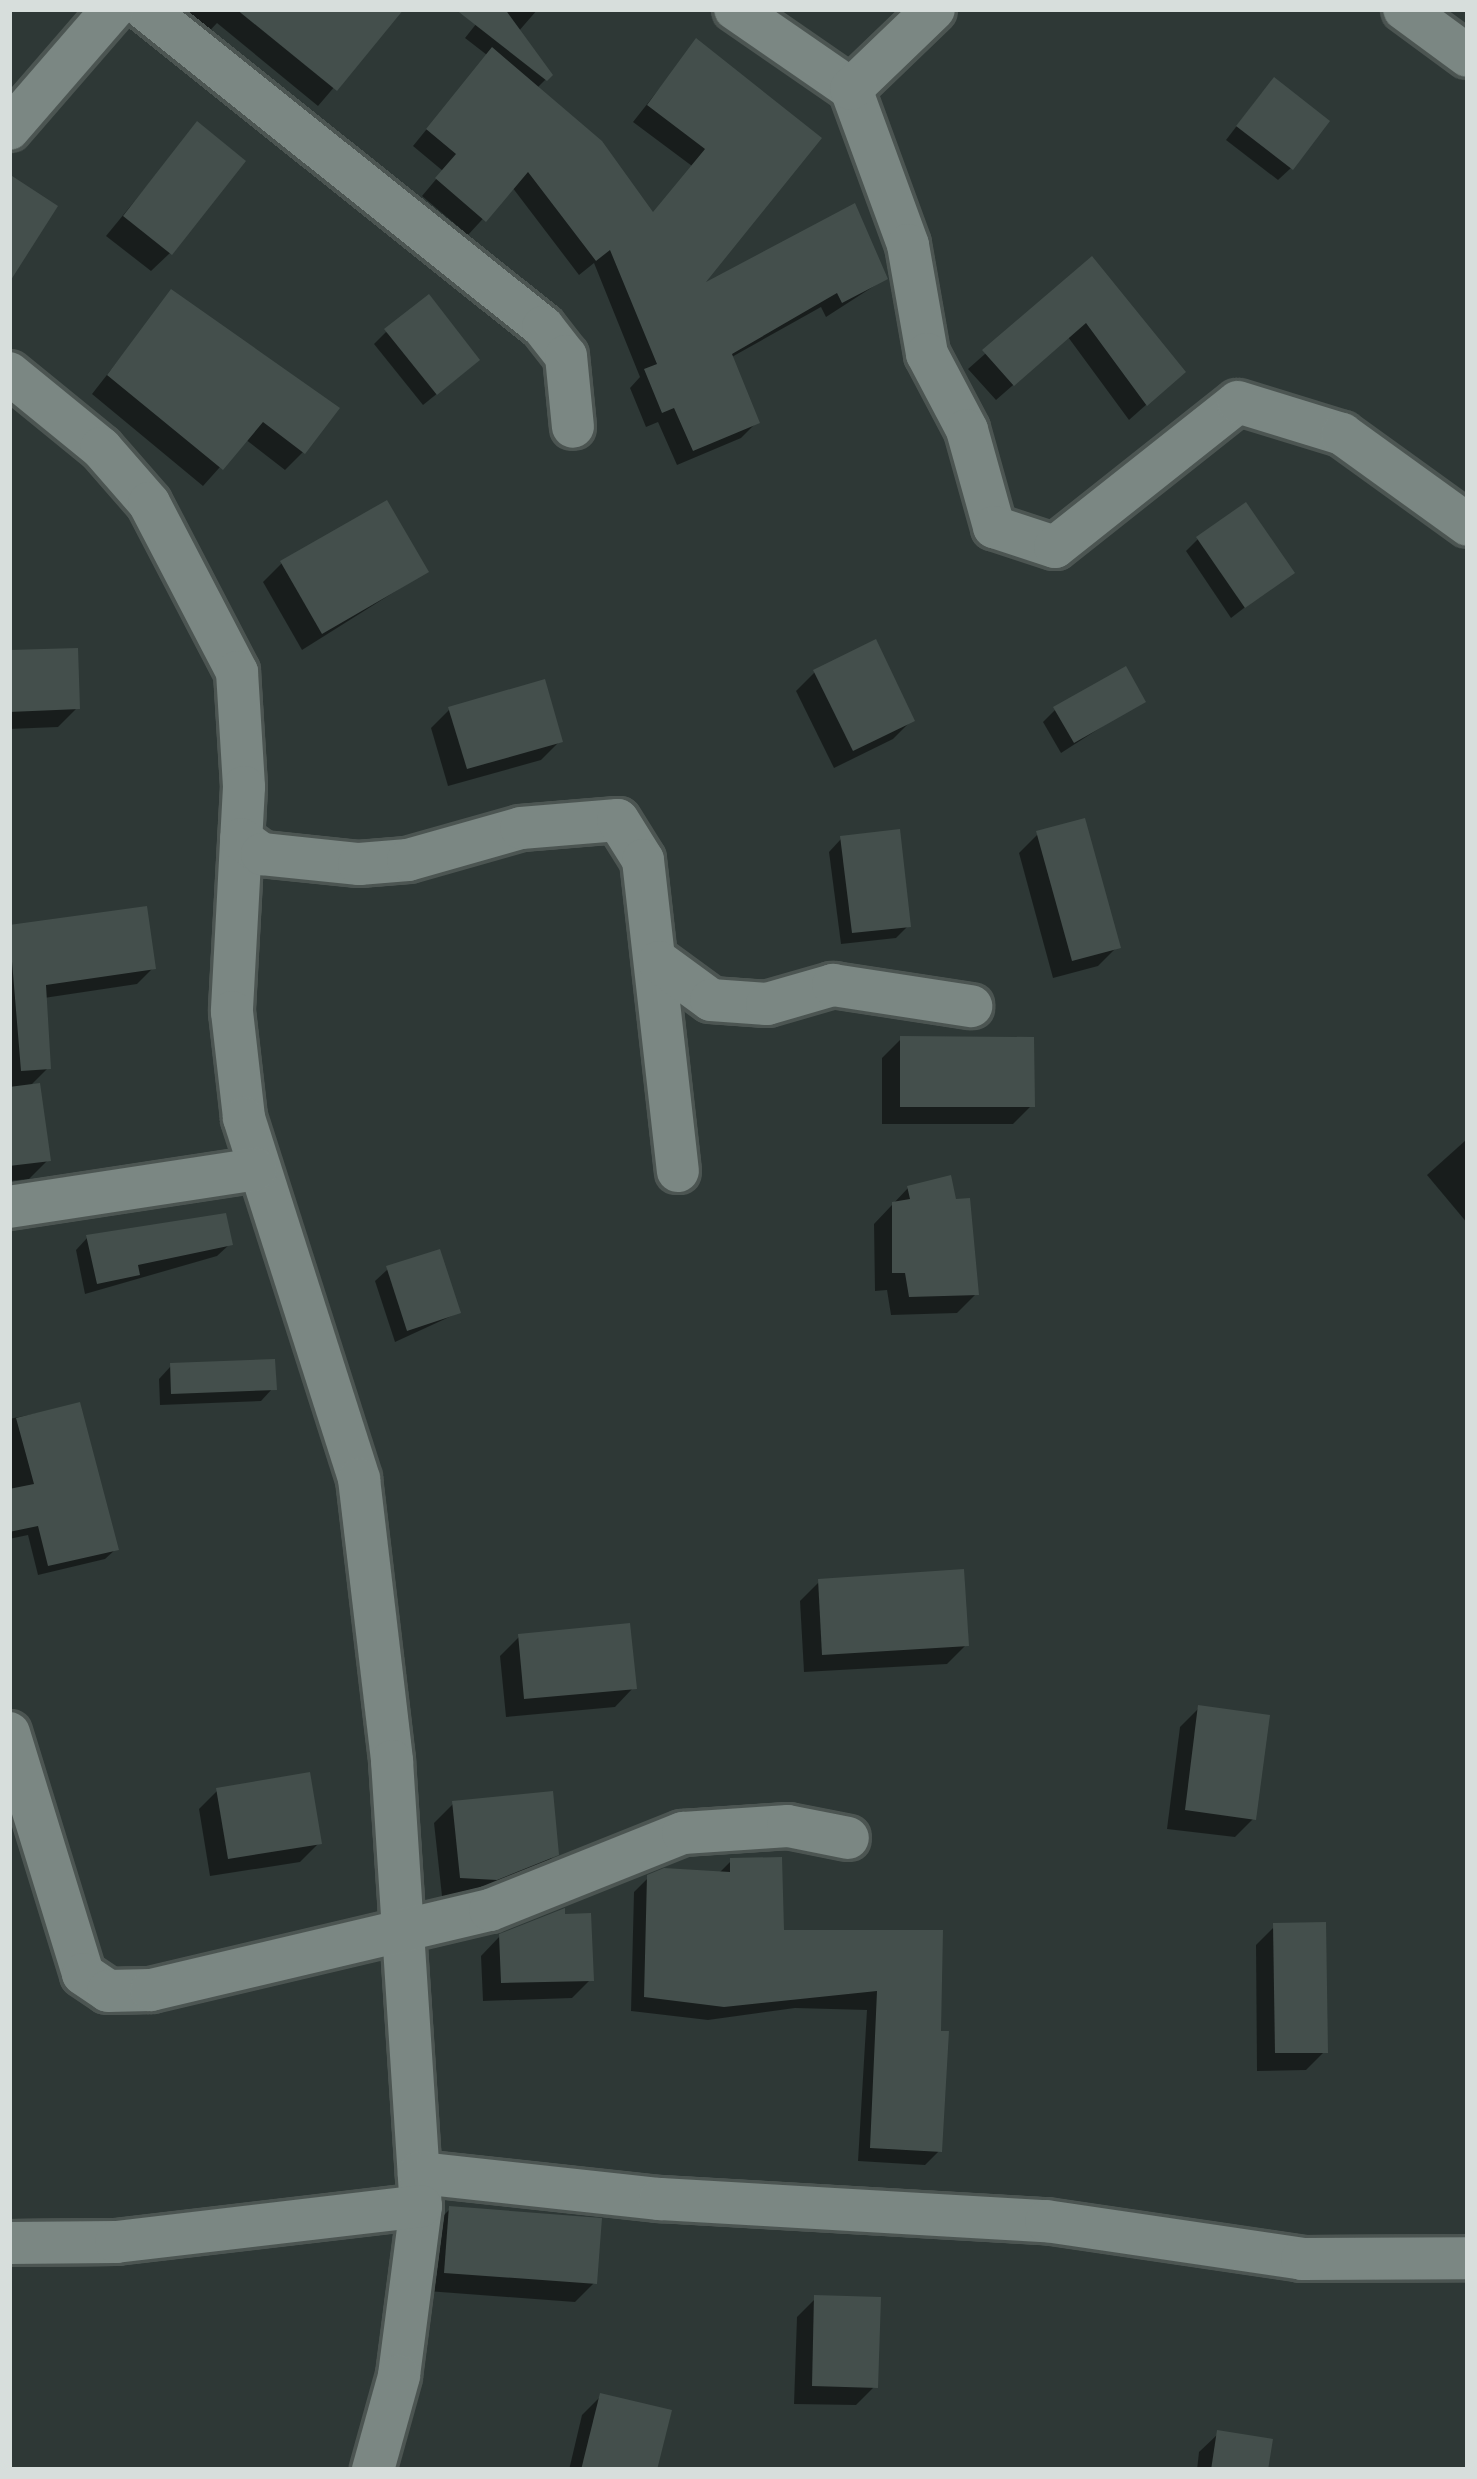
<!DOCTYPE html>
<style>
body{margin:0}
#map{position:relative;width:1477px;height:2479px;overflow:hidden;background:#2e3836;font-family:Figtree,sans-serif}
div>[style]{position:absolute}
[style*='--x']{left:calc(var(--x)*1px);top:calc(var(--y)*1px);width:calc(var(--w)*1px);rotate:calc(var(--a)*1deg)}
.shadow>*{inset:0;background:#0007}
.building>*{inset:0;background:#444f4c}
.roads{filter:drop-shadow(3px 0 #4c5552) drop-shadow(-3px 0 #4c5552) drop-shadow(0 3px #4c5552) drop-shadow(0 -3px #4c5552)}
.street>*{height:42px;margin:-21px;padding:0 21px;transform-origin:21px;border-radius:21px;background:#7b8783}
span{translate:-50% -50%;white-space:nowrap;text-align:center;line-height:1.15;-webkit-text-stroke:12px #1a1f1d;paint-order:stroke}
.frame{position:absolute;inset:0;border:12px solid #d7dedc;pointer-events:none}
</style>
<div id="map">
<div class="shadow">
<i style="clip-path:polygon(168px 9px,401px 9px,318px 106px,217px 23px,201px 40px)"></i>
<i style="clip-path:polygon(488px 9px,538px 9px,518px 32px,550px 75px,536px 89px,652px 215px,692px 166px,633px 122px,696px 42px,818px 139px,695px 291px,885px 279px,826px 317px,821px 307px,730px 358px,757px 422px,741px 438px,677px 465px,658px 422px,646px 427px,630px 388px,640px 377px,594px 263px,579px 275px,512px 187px,468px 235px,422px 196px,443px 171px,413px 146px,487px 55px,465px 38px)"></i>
<i style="clip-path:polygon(1262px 93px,1291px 168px,1278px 180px,1226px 140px)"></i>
<i style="clip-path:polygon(197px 125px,170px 253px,151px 271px,106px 236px)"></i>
<i style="clip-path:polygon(1091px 260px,1165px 388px,1129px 420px,1068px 337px,996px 400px,968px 369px)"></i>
<i style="clip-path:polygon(171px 293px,303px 452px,285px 470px,245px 439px,203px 486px,92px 394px)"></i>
<i style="clip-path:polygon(386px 332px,464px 372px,423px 405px,374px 344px)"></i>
<i style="clip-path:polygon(1198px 539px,1291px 572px,1231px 618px,1186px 551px)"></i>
<i style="clip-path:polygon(282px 563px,426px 572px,302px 650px,263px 582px)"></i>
<i style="clip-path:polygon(9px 653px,77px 708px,58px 727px,9px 729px)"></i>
<i style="clip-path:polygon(815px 672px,912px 720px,893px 739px,834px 768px,796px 691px)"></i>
<i style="clip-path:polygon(1142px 701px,1061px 753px,1043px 722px,1055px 710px)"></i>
<i style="clip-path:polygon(450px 709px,560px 741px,541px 760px,448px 786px,431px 728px)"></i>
<i style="clip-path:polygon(1038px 834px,1117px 947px,1098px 966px,1053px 978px,1019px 853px)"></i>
<i style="clip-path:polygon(841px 839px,908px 926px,896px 938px,841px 944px,829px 852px)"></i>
<i style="clip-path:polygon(145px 909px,153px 968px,137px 984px,44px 998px,48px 1068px,28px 1088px,48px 1160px,29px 1179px,9px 1181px,9px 931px)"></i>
<i style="clip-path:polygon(901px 1039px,1032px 1105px,1013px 1124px,882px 1124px,882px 1058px)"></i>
<i style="clip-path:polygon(1466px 1140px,1468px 1141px,1468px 1224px,1427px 1175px)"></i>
<i style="clip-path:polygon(908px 1188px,976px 1294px,957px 1313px,891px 1315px,887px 1290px,875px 1291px,874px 1224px)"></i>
<i style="clip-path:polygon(88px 1237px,230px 1244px,217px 1256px,85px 1294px,76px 1250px)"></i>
<i style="clip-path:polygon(388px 1269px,458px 1313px,395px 1342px,375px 1281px)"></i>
<i style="clip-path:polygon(171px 1366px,273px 1388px,261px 1401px,160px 1405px,159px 1379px)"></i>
<i style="clip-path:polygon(78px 1405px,116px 1549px,105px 1559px,38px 1575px,28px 1535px,9px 1539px,9px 1419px)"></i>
<i style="clip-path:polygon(819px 1582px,966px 1645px,947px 1664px,804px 1672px,800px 1601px)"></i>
<i style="clip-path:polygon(519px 1637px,633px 1688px,615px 1707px,506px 1717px,500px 1656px)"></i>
<i style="clip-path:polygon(1199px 1708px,1254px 1818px,1235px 1837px,1167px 1829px,1180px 1727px)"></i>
<i style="clip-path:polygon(218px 1790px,319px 1843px,300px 1862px,210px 1876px,199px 1809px)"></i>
<i style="clip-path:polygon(453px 1804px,556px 1854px,537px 1873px,475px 1898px,442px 1896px,434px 1823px)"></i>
<i style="clip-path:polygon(731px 1861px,781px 1933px,940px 1933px,939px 2151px,925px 2165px,858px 2161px,867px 2010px,795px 2008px,708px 2020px,631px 2011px,634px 1892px,649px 1877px,717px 1875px)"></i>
<i style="clip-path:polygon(563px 1917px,591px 1979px,572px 1998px,483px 2001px,481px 1956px,500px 1936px)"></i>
<i style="clip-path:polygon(1275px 1926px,1325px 2051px,1306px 2070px,1257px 2071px,1256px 1945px)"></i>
<i style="clip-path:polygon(450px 2209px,594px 2283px,575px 2302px,427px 2291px,431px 2228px)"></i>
<i style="clip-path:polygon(816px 2298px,875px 2386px,856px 2405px,794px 2404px,797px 2317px)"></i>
<i style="clip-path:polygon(601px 2396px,654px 2470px,569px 2470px,582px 2415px)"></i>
<i style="clip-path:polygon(1218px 2434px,1265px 2470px,1197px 2470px,1199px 2452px)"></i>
</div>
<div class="building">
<i style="clip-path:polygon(236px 9px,404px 9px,337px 91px)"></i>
<i style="clip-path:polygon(455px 9px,505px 9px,553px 75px,547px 81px)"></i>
<i style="clip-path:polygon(696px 38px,822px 138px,706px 282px,855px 203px,888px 279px,842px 303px,837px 293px,732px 354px,760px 423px,693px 451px,674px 408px,662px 413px,644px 369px,657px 364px,610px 250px,596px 261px,528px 172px,486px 222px,435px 178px,456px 154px,426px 129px,492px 47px,602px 141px,653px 212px,705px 149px,647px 105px)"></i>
<i style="clip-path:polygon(1274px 77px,1330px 121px,1293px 170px,1236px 126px)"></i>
<i style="clip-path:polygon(197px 121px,246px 161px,172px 255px,123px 216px)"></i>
<i style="clip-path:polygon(9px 174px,58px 206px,9px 283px)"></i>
<i style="clip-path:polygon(1092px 256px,1186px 372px,1147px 406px,1086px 323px,1014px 386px,982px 350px)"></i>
<i style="clip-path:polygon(171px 289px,340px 408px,305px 454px,263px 422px,223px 470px,107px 375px)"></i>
<i style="clip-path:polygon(429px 294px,480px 360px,437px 395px,384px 329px)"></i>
<i style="clip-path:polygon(387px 500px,429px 572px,322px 634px,280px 561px)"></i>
<i style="clip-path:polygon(1246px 502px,1295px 573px,1245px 608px,1196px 537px)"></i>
<i style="clip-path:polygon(876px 639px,915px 721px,853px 751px,813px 670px)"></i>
<i style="clip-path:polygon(78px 648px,80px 709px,9px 712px,9px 650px)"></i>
<i style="clip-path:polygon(1126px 666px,1146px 702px,1074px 743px,1053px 707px)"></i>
<i style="clip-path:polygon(545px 679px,563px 742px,467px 769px,448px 707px)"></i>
<i style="clip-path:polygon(1085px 818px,1121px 948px,1072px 961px,1036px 831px)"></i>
<i style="clip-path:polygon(900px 829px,911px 927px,852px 933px,840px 836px)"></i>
<i style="clip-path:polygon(147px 906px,156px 969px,46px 985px,51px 1069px,21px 1071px,9px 925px)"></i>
<i style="clip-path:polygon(900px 1036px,1034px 1037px,1035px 1107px,900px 1107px)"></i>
<i style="clip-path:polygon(40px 1083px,51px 1161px,9px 1166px,9px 1087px)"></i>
<i style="clip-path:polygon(951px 1175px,956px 1199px,970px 1198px,979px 1295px,909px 1297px,905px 1273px,892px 1273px,892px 1202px,910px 1199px,907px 1186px)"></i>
<i style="clip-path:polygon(226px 1213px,233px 1245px,138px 1265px,140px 1275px,97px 1284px,86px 1235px)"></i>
<i style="clip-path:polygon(440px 1249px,461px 1313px,407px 1331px,386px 1266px)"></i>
<i style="clip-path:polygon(275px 1359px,277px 1390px,171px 1394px,170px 1363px)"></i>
<i style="clip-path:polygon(80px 1402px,119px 1550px,48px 1566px,38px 1526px,9px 1532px,9px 1489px,34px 1484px,16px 1418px)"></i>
<i style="clip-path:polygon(964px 1569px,969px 1646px,822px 1655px,818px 1579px)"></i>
<i style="clip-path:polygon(630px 1623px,637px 1689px,524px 1699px,518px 1634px)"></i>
<i style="clip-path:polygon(1198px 1705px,1270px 1715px,1256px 1820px,1185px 1810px)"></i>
<i style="clip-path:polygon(310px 1772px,322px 1844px,228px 1859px,216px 1788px)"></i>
<i style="clip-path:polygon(553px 1791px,559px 1855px,497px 1880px,460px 1878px,452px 1801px)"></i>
<i style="clip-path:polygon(782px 1857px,784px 1930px,943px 1930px,941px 2031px,949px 2031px,942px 2152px,870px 2148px,877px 1991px,724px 2007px,644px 1997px,647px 1875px,664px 1868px,730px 1872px,730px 1858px)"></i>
<i style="clip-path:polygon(565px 1908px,565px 1914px,591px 1913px,594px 1981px,501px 1983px,499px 1934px)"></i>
<i style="clip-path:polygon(1326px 1922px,1328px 2053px,1275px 2053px,1273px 1923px)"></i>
<i style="clip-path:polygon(449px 2206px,602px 2218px,597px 2284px,444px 2273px)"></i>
<i style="clip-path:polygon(814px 2295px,881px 2297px,878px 2388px,812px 2386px)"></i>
<i style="clip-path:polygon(600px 2393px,672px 2410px,657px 2470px,581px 2470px)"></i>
<i style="clip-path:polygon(1217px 2430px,1273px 2439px,1268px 2470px,1211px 2470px)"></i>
</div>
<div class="roads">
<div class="street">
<i style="--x:145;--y:9;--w:509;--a:38.62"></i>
<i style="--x:543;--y:327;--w:37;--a:52"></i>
<i style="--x:566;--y:356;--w:71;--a:84.4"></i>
<i style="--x:735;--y:9;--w:141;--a:34.6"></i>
<i style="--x:851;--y:89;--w:166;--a:69.9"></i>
<i style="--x:908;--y:245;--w:111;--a:80.1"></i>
<i style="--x:927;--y:354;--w:86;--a:62.2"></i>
<i style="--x:967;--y:430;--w:101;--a:74.4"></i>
<i style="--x:994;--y:527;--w:64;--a:18.2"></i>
<i style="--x:1055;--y:547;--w:233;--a:-38.4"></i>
<i style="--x:1238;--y:402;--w:109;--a:17.1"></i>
<i style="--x:1342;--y:434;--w:155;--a:35.8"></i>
<i style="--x:1404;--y:9;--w:79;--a:36.3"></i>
<i style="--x:851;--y:89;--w:115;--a:-43.9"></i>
<i style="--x:9;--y:129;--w:159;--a:-49.1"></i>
<i style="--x:9;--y:373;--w:119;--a:39.2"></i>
<i style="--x:101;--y:448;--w:73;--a:48.9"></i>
<i style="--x:149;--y:503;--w:191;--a:62.5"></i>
<i style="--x:237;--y:672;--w:115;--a:86.5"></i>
<i style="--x:244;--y:787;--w:225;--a:93.1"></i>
<i style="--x:232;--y:1012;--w:107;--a:83.5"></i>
<i style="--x:244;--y:1118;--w:379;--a:72.3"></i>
<i style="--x:359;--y:1479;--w:284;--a:83.3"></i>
<i style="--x:392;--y:1761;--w:446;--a:86.3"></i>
<i style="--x:421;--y:2206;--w:171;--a:97.4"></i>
<i style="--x:399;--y:2376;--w:98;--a:105.5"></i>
<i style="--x:241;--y:839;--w:26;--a:36"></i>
<i style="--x:262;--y:854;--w:98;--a:5.9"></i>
<i style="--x:359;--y:864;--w:49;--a:-4.7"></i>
<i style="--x:408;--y:860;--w:117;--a:-15.8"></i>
<i style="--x:521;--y:828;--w:97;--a:-4.7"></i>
<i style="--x:618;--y:820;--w:47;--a:58"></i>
<i style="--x:643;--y:860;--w:313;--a:83.6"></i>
<i style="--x:659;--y:962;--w:64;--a:36.2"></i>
<i style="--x:711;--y:1000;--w:56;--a:4.1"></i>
<i style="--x:767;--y:1004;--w:69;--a:-16.1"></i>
<i style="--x:833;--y:985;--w:140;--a:8.7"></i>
<i style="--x:9;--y:1207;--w:250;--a:-8.7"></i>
<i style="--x:9;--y:1733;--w:252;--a:72.9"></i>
<i style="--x:83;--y:1974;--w:30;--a:34"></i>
<i style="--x:108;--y:1991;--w:43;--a:-1.3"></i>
<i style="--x:151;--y:1990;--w:348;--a:-13.3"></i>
<i style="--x:490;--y:1910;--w:208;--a:-21.8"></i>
<i style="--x:683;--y:1833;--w:105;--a:-3.8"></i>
<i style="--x:788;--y:1826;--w:61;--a:11.3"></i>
<i style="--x:419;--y:2173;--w:242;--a:6.2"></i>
<i style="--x:660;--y:2199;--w:387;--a:3.3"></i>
<i style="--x:1046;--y:2221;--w:259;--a:8.4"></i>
<i style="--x:1302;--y:2259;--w:166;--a:-0.3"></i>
<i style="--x:9;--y:2243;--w:107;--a:-0.5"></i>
<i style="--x:116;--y:2242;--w:307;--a:-6.7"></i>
</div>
</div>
<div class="frame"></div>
</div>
